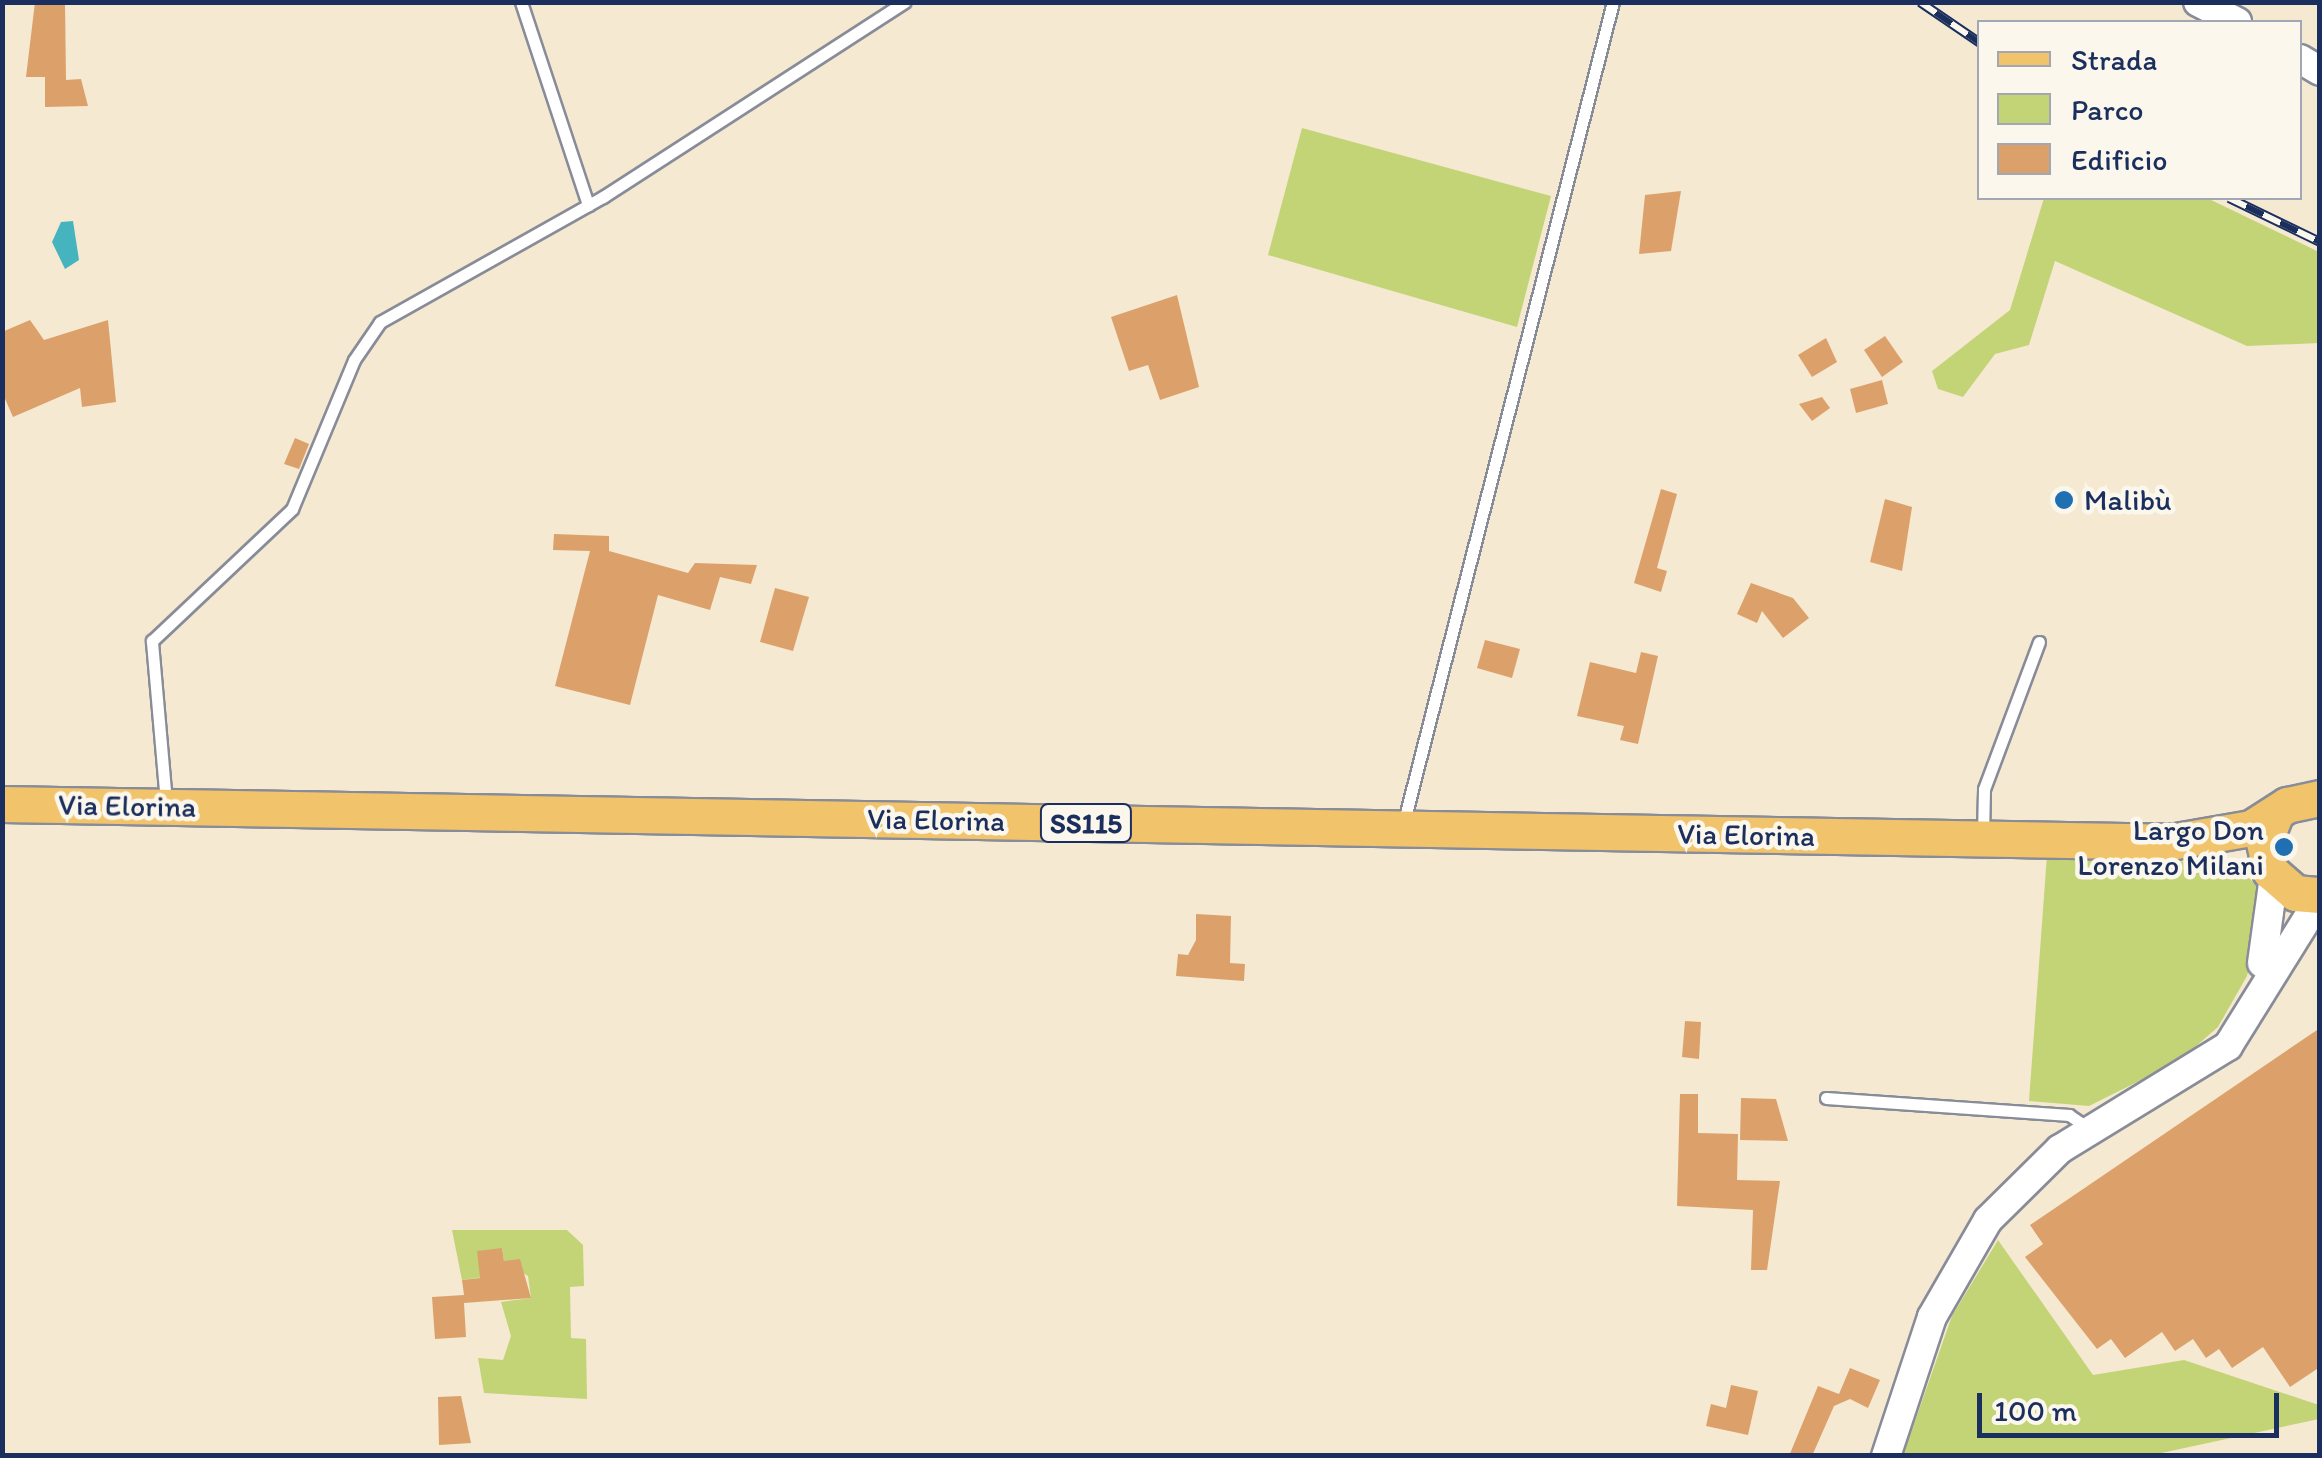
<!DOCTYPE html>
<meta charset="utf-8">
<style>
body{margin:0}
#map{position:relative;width:2322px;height:1458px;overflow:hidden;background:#f5e9d2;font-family:Itim,sans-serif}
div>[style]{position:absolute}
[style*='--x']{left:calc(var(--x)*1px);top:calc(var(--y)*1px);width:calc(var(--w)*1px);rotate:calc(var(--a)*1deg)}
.green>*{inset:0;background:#c3d477}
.water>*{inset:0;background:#45b4be}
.building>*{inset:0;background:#dca16a}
.roads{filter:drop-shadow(2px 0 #888c98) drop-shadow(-2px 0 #888c98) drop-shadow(0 2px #888c98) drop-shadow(0 -2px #888c98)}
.service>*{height:11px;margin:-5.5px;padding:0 5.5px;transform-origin:5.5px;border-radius:5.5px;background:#fff}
.tertiary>*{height:28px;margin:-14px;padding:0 14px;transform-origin:14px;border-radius:14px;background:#fff}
.primary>*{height:35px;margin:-17.5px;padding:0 17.5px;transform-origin:17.5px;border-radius:17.5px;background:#f1c36a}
.rail>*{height:10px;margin-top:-5px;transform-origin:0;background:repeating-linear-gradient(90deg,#fbf7ec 0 19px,#1b2f5e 0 38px);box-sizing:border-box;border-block:2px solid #1b2f5e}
.dots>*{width:28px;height:28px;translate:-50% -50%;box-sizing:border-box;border:5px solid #fbf7ec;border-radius:50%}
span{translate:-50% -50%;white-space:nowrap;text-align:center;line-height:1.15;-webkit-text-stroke:9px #fbf7ec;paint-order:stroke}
.shield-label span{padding:2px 8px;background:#fbf7ec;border:2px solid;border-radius:8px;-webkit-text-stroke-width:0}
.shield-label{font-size:28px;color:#1b2f5e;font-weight:700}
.poi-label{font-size:30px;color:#1b2f5e}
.left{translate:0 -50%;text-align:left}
.right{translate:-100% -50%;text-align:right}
.street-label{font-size:30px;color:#1b2f5e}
.frame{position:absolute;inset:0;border:5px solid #1b2f5e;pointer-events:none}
.legend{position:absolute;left:1977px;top:20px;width:325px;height:180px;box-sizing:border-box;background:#fbf7ec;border:2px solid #a1a7b3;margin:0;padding:12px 18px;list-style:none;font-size:30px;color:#1b2f5e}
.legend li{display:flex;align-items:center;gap:20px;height:50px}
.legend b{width:50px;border:2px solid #a1a7b3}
.scale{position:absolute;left:1977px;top:1393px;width:302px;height:45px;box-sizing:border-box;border:5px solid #1b2f5e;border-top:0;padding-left:12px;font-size:30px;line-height:35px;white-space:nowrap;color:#1b2f5e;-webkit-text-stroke:8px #fbf7ec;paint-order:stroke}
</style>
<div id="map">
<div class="green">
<i style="clip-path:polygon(1302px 128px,1551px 196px,1517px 327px,1268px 255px)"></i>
<i style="clip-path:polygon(2044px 198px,2207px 198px,2319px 252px,2319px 343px,2247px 346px,2055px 261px,2029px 345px,1995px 354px,1963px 397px,1938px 389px,1932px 371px,2010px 310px)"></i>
<i style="clip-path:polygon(2047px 855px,2235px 864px,2264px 893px,2247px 976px,2218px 1027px,2179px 1061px,2089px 1106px,2029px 1101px)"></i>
<i style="clip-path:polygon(452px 1230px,567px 1230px,583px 1245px,584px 1286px,570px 1287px,571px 1338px,586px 1339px,587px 1399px,484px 1393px,478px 1358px,503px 1360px,511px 1336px,501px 1302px,531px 1298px,528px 1276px,504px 1261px,502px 1248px,484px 1277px,462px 1280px)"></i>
<i style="clip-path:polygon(1998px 1240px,2093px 1375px,2184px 1360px,2319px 1405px,2319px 1419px,2152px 1455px,1903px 1455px,1952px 1316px)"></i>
</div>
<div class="water">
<i style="clip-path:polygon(73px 221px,79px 260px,65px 269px,52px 242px,61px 222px)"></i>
</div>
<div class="building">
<i style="clip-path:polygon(35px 2px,65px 2px,66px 80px,81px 79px,88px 106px,45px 107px,45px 77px,26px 77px)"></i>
<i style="clip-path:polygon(1681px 191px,1671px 251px,1639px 254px,1645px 195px)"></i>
<i style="clip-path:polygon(1177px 295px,1199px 387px,1160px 400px,1148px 365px,1129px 371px,1111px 317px)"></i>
<i style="clip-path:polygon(30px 320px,44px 340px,108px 320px,116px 402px,82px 407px,80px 388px,13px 417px,2px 392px,2px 332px)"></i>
<i style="clip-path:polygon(1885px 336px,1903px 362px,1882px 377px,1864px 350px)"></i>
<i style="clip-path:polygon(1826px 338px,1837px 362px,1812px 377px,1798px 355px)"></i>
<i style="clip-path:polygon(1882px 380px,1888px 404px,1856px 413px,1850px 389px)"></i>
<i style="clip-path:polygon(1822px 397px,1830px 408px,1812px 421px,1799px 404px)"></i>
<i style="clip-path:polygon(295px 438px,309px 444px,299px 469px,284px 464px)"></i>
<i style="clip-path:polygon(1661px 489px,1677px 494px,1657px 568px,1667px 571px,1661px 592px,1634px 583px)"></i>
<i style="clip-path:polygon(1885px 499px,1912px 507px,1902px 571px,1870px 562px)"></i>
<i style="clip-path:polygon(554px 534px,609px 536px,609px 551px,688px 573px,695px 563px,757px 565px,751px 584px,720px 577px,710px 610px,658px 595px,630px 705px,555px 686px,590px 551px,553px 550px)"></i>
<i style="clip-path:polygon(1751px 583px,1793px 598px,1809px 618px,1783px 638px,1762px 611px,1757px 623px,1737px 614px)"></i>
<i style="clip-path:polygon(775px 588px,809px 597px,793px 651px,760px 642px)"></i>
<i style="clip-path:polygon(1485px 640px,1520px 649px,1512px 678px,1477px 668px)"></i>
<i style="clip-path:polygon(1641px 652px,1658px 656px,1638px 744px,1620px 740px,1624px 726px,1577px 716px,1590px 662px,1636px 673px)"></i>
<i style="clip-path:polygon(1196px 914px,1231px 916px,1230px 963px,1245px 964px,1244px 981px,1176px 976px,1178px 954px,1188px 955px,1196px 940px)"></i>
<i style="clip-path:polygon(1685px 1021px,1701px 1022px,1699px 1059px,1682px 1057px)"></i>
<i style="clip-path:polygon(2320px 1028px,2320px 1367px,2290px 1387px,2263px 1347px,2232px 1368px,2219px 1349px,2206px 1358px,2193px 1339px,2175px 1351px,2162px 1332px,2125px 1358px,2111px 1339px,2097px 1349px,2025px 1257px,2043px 1244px,2030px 1225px)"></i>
<i style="clip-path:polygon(1680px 1094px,1698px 1094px,1698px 1133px,1738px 1134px,1737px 1180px,1780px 1181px,1767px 1270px,1751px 1270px,1753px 1210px,1677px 1206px)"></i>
<i style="clip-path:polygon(1741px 1098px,1776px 1099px,1788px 1141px,1740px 1140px)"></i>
<i style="clip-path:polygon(502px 1248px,504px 1261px,520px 1259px,531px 1298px,464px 1303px,466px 1337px,435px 1339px,432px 1297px,464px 1295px,462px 1280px,480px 1278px,477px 1251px)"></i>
<i style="clip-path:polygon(1850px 1368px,1880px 1380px,1868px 1408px,1850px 1399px,1834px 1406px,1812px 1456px,1789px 1456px,1818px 1386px,1839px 1394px)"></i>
<i style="clip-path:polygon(1731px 1385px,1758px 1391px,1748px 1435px,1706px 1426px,1711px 1404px,1726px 1408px)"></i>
<i style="clip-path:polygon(461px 1396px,471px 1443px,439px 1445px,438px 1397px)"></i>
</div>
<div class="roads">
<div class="service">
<i style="--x:521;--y:2;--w:214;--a:71.7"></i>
<i style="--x:166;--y:802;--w:162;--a:-95"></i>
<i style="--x:152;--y:641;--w:192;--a:-43.3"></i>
<i style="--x:292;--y:509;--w:161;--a:-67.4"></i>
<i style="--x:354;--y:360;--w:46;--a:-55.6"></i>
<i style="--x:380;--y:322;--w:256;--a:-29.3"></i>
<i style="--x:603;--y:197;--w:359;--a:-32.9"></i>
<i style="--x:1403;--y:825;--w:849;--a:-75.69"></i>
<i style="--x:1983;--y:834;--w:45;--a:-88.7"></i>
<i style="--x:1984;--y:789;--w:157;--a:-69.5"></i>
<i style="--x:1826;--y:1098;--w:244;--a:4"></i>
<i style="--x:2069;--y:1115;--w:25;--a:34"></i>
</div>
<div class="tertiary">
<i style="--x:2198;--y:2;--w:44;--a:27.1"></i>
<i style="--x:2300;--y:59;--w:23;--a:31"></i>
<i style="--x:2262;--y:963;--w:87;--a:-82.1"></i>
<i style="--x:1886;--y:1456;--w:146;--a:-71.7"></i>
<i style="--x:1932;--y:1317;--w:112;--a:-60"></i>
<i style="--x:1988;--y:1220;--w:101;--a:-44.6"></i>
<i style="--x:2060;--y:1149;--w:197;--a:-31.5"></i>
<i style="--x:2228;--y:1046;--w:174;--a:-58.1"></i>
</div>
<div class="primary">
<i style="--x:2;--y:804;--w:2168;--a:1"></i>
<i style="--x:2170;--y:842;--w:82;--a:-9.8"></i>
<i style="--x:2251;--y:828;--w:43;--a:-32.6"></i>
<i style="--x:2287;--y:805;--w:34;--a:-12"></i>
<i style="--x:2275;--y:815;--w:29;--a:112"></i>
<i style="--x:2264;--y:842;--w:30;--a:78"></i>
<i style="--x:2270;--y:871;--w:33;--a:41"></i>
<i style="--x:2295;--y:893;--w:25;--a:5"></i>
</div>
</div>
<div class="rail">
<i style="--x:1920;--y:2;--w:73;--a:34.3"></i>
<i style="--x:2229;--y:198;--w:101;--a:25.8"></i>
</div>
<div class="dots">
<i style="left:2064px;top:500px;background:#1f6fb2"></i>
<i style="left:2284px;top:847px;background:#1f6fb2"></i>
</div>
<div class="shield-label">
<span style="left:1086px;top:823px">SS115</span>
</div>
<div class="poi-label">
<span class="left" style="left:2084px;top:500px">Malibù</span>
<span class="right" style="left:2264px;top:847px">Largo Don<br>Lorenzo Milani</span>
</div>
<div class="street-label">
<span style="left:127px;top:806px;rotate:1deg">Via Elorina</span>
<span style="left:936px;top:820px;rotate:1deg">Via Elorina</span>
<span style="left:1746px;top:835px;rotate:1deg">Via Elorina</span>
</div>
<div class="frame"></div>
<ul class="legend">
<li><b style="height:12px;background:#f1c36a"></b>Strada</li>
<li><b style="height:28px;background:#c3d477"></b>Parco</li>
<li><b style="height:28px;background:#dca16a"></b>Edificio</li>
</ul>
<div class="scale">100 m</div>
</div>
